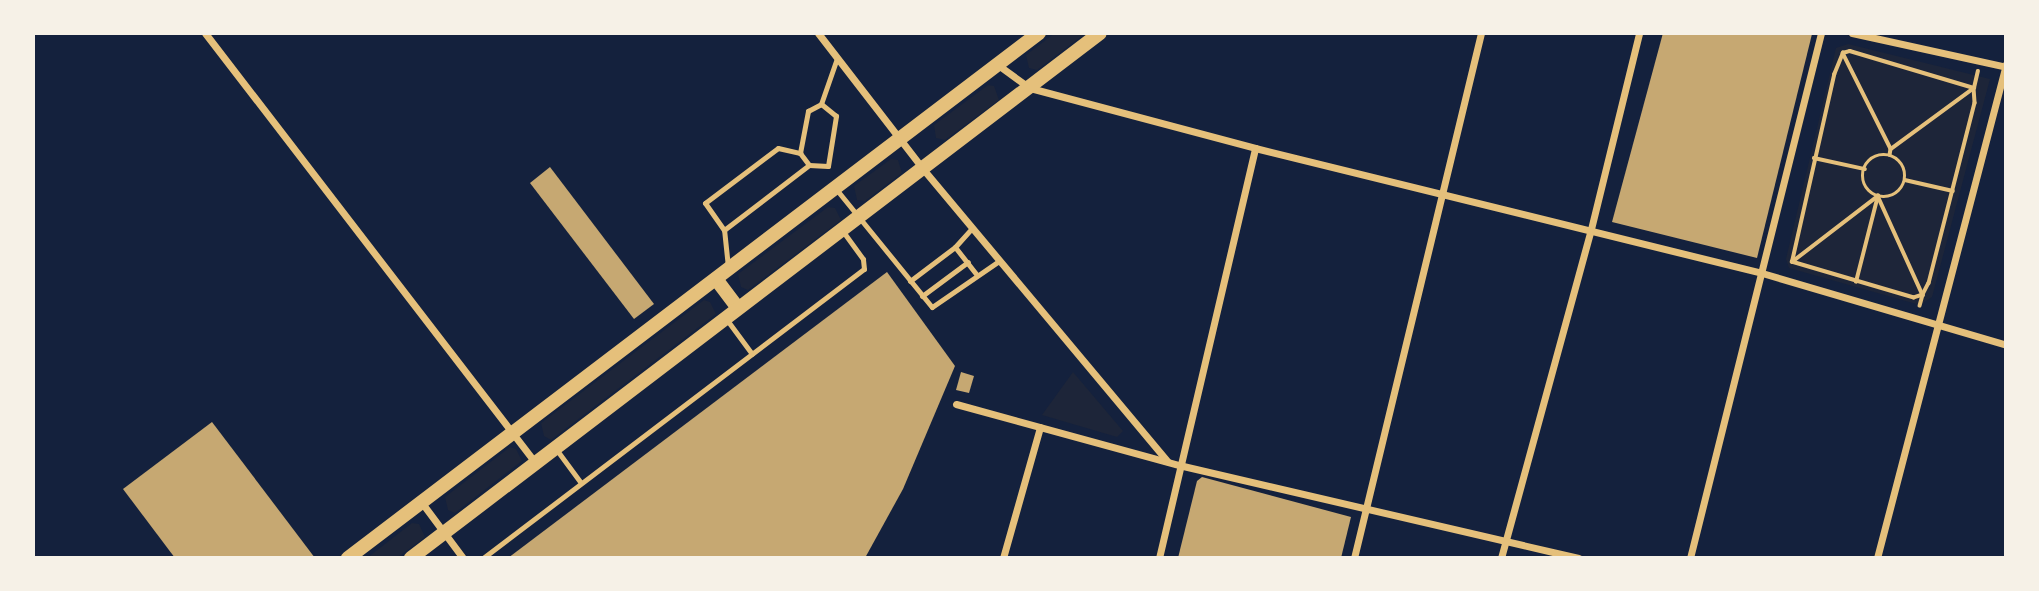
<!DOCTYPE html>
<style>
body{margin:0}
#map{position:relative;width:2039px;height:591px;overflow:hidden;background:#14213d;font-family:"Titillium Web",sans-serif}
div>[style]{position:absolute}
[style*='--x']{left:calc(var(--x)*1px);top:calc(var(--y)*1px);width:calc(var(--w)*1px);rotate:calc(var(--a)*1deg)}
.green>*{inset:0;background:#1d2539}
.building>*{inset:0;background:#c6a872}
.path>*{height:3.5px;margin:-1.75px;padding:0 1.75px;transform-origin:1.75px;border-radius:1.75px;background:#e5c07b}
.path>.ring{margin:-1.75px;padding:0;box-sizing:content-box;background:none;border:3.5px solid #e5c07b;border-radius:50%}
.service>*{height:5px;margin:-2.5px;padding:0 2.5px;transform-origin:2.5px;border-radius:2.5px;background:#e5c07b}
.minor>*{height:7px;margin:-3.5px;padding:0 3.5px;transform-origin:3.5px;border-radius:3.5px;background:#e5c07b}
.secondary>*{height:14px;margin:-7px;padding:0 7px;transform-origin:7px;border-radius:7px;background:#e5c07b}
span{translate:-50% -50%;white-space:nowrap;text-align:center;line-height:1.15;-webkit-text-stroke:5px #f6f1e7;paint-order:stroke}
.frame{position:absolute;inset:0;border:35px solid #f6f1e7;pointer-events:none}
</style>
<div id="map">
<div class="green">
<i style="clip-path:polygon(1055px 33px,1086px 33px,1037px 70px,1029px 68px,1026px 55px)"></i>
<i style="clip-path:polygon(1848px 44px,1990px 79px,1932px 297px,1920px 305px,1789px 268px,1786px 259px,1836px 48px)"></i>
<i style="clip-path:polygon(988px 85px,994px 86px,999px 100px,945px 140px,936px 138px,934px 125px)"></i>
<i style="clip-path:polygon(891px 159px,898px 160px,902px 173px,865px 201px,857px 200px,854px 186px)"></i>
<i style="clip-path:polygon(828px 207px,835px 208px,841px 220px,748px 290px,741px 287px,738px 274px)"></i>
<i style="clip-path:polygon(704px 300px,710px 302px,716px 314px,551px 440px,544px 436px,541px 423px)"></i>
<i style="clip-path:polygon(1073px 372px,1123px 431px,1117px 437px,1042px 415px)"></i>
<i style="clip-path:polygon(510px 447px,516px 449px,522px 461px,455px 513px,448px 510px,445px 497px)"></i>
<i style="clip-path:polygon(412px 523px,419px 524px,425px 537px,397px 558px,367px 558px)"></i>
</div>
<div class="building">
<i style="clip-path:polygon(1663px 33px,1812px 34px,1757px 258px,1612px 222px)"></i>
<i style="clip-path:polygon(550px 167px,654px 304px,634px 319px,530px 183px)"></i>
<i style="clip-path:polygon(887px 272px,955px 366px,903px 489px,865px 558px,508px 558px)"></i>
<i style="clip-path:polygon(961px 372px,974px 376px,969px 393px,956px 390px)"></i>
<i style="clip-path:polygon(212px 422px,315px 558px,175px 558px,123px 489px)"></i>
<i style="clip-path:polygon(1202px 477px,1351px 517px,1341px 558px,1178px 558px,1197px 481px)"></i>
</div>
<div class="path">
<i style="--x:1850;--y:51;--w:129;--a:16.6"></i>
<i style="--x:1974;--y:88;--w:15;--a:86"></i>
<i style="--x:1975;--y:103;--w:186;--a:104.3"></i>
<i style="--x:1929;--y:283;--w:13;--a:117"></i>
<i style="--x:1923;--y:295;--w:9;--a:162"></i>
<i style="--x:1914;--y:298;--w:127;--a:-163.6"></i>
<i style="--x:1792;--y:262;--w:192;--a:-77.3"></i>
<i style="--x:1834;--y:75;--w:24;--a:-68"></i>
<i style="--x:1843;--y:53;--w:7;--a:-16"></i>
<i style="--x:1843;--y:53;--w:107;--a:63.4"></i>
<i style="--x:1891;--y:149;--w:6;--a:99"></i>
<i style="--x:1891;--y:149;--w:103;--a:-36.3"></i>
<i style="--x:1974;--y:88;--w:17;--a:-77"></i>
<i class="ring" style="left:1863px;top:155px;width:38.5px;height:38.5px"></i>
<i style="--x:1814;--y:158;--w:52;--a:12.2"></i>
<i style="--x:1905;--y:180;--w:49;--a:12.9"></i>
<i style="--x:1792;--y:262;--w:108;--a:-37.5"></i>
<i style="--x:1878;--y:196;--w:109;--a:65.6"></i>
<i style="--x:1923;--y:295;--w:11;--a:105"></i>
<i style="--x:1856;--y:282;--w:89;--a:-75.7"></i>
</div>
<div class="service">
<i style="--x:800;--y:153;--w:43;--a:-79.2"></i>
<i style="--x:808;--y:111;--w:15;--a:-28"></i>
<i style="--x:821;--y:104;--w:49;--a:-70.8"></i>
<i style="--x:836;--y:189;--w:152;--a:50.9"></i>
<i style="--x:932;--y:307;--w:81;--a:-34.5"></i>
<i style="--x:724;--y:230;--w:107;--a:-37.4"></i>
<i style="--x:809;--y:165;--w:19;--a:3"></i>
<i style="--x:828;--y:166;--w:51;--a:-80.9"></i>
<i style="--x:836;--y:116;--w:19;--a:-141"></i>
<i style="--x:955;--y:247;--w:34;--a:52"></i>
<i style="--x:728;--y:267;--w:37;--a:-96"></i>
<i style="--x:724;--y:230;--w:33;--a:-125"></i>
<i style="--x:705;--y:203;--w:91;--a:-37"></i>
<i style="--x:778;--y:148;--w:23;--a:13"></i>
<i style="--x:800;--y:153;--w:15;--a:53"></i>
<i style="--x:910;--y:281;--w:56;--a:-37.1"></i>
<i style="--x:955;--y:247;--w:25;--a:-48"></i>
<i style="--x:922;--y:296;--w:57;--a:-36.5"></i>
<i style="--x:727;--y:320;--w:42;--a:53.7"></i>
<i style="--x:556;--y:449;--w:42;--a:53.7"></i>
<i style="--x:483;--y:558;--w:478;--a:-37.2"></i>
<i style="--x:864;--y:269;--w:10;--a:-96"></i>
<i style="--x:863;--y:259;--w:34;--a:-126"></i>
</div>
<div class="minor">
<i style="--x:205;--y:33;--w:540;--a:52.45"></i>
<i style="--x:818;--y:33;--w:172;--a:52.3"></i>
<i style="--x:923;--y:169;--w:381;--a:50.1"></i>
<i style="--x:1852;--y:33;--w:158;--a:12.4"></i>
<i style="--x:998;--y:65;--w:39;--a:36"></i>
<i style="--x:1030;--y:88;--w:233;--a:14.9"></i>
<i style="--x:1255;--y:148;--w:522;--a:13.85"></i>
<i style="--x:1762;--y:273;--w:254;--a:16.4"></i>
<i style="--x:956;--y:404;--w:235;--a:15.3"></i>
<i style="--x:1183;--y:466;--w:406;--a:13.1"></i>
<i style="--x:422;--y:503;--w:69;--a:53.3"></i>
<i style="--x:1003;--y:558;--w:136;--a:-74.2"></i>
<i style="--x:1159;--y:558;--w:421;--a:-76.8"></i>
<i style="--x:1354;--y:558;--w:540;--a:-76.4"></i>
<i style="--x:1501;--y:558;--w:341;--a:-74.7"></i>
<i style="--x:1591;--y:229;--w:202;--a:-76.2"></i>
<i style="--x:1690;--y:558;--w:541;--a:-75.99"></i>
<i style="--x:1877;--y:558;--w:511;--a:-75.36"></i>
</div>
<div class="secondary">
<i style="--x:716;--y:279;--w:36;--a:53"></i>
<i style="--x:348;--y:558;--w:868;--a:-37.23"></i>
<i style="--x:411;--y:558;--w:866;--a:-37.31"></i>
</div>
<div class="frame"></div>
</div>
